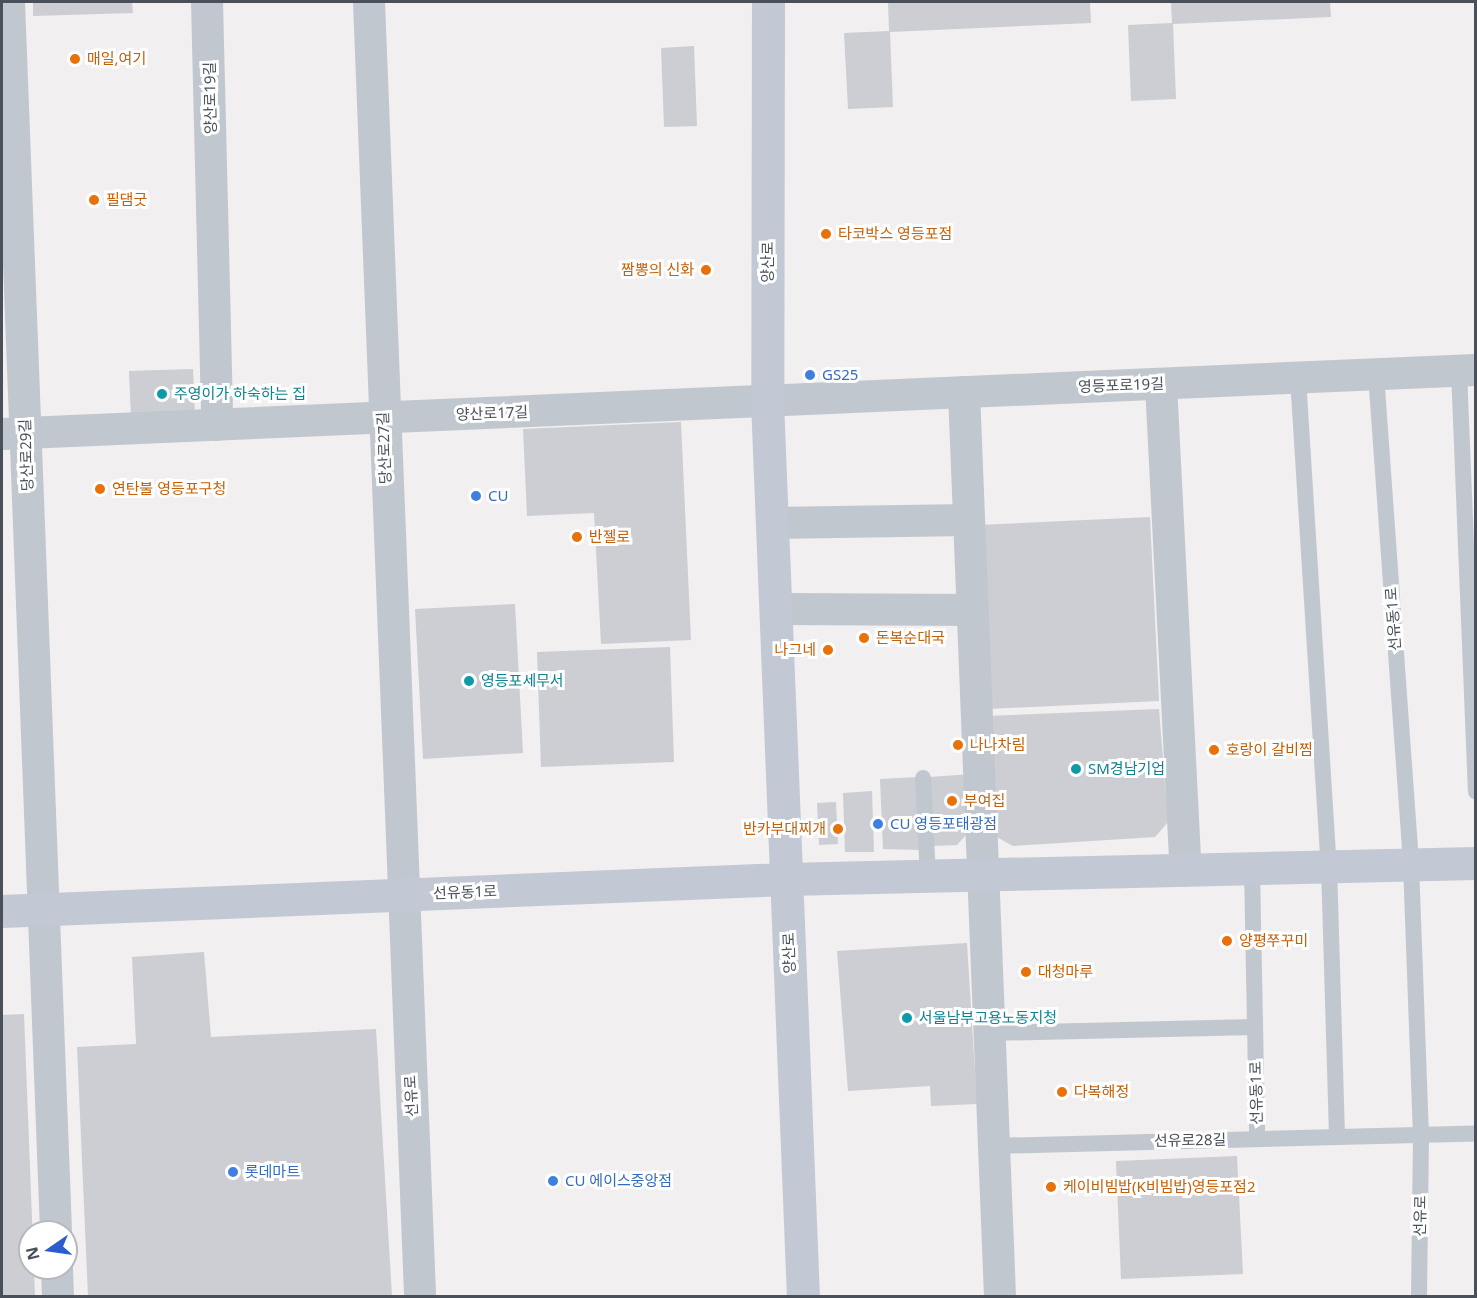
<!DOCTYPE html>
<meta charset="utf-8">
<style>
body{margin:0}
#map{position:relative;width:1477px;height:1298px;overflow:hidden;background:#f1efef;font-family:"Noto Sans","Noto Sans KR",sans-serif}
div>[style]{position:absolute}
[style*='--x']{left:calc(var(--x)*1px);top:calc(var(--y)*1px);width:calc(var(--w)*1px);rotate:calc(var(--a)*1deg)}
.building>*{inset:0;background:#ccced3}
.lane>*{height:16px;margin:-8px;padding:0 8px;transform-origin:8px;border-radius:8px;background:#c1c7cf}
.street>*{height:32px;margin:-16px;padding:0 16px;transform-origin:16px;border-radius:16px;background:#c1c7cf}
.secondary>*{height:33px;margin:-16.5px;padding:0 16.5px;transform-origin:16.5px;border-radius:16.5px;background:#c2c8d4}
.dots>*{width:16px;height:16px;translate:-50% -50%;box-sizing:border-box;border:3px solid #fff;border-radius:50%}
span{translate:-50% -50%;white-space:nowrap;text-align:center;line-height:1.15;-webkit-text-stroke:6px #fff;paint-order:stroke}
.food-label{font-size:15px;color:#c56008}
.left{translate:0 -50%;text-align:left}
.right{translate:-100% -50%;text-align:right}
.street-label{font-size:15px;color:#49505a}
.shop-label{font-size:15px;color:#366cbe}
.culture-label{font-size:15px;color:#0d838f}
.frame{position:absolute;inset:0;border:3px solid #49505a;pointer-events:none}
.north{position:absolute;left:18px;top:1220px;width:60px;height:60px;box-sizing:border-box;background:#fff;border:2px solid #b6b9bd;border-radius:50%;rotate:257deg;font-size:16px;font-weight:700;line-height:24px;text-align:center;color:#49505a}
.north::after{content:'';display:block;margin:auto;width:21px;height:27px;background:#2c5cce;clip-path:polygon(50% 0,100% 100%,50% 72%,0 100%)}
</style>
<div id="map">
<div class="building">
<i style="clip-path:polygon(33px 2px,132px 2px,133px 13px,33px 16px)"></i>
<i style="clip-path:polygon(888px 2px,1090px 2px,1091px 23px,890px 32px,893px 107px,848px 109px,844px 33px,889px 31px)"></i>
<i style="clip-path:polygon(1171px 2px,1330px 2px,1331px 17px,1173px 24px,1176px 99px,1131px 101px,1128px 25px,1172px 23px)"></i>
<i style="clip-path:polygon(694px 46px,697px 126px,664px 127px,661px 48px)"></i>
<i style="clip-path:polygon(193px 369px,195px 417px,131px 418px,129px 371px)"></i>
<i style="clip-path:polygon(681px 422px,691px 640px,601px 644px,594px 513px,527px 516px,523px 429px)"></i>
<i style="clip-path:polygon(1150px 517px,1159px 701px,988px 709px,978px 525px)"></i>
<i style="clip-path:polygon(515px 604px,523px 753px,423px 759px,415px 609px)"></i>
<i style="clip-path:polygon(670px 647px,674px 762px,541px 767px,537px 652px)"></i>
<i style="clip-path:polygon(1159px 709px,1168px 822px,1155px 837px,1013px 846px,993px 835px,986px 716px)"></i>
<i style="clip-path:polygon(972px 774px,974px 826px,957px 845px,932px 846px,929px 777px)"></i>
<i style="clip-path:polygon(918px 777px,921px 850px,883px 849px,880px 779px)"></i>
<i style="clip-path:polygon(872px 791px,874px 852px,845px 852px,843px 793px)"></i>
<i style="clip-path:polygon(836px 802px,838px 844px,819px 845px,817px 803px)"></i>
<i style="clip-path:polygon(967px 943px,977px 1104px,931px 1106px,930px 1086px,848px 1091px,837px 951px)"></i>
<i style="clip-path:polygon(204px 952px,211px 1037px,376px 1029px,392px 1296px,88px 1296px,77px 1047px,136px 1044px,132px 957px)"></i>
<i style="clip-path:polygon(24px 1014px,35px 1296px,2px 1296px,2px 1015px)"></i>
<i style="clip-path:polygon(1237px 1156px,1243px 1274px,1121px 1279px,1116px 1161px)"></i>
</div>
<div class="lane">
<i style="--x:1459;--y:371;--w:421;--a:87.7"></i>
<i style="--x:1376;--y:374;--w:491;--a:85.9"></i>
<i style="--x:1411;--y:864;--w:271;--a:87.9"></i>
<i style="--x:1421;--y:1135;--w:161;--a:90.7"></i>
<i style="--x:1298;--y:378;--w:489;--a:86.4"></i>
<i style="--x:1329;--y:866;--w:271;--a:88.3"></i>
<i style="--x:923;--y:778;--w:98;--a:87.1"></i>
<i style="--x:1252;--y:868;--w:271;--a:88.9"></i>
<i style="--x:990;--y:1033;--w:265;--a:-1.3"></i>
<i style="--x:994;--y:1146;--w:482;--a:-1.5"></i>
</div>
<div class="street">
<i style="--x:9;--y:2;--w:1231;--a:87.81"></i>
<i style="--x:207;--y:2;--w:423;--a:88.6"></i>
<i style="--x:369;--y:2;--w:1295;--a:87.74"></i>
<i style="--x:1161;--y:384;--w:487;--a:87.1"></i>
<i style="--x:964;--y:392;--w:905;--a:87.72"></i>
<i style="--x:2;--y:434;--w:1475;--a:-2.49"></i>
<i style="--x:772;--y:523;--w:197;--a:-0.9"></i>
<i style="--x:776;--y:609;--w:197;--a:0.3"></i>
<i style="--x:57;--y:1268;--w:28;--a:88"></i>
</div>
<div class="secondary">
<i style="--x:768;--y:2;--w:399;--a:90.1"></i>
<i style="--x:767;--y:401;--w:896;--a:87.7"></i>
<i style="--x:2;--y:911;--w:785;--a:-2.34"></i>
<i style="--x:786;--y:879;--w:690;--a:-1.33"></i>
</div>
<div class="dots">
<i style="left:75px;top:59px;background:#e8710a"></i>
<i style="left:94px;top:200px;background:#e8710a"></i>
<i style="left:826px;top:234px;background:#e8710a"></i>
<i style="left:706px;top:270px;background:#e8710a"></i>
<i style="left:810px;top:375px;background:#3f7fe0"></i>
<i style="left:162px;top:394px;background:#0f9aa8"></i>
<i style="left:100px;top:489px;background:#e8710a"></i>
<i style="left:476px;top:496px;background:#3f7fe0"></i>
<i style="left:577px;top:537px;background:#e8710a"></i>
<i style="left:864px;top:638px;background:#e8710a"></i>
<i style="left:828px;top:650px;background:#e8710a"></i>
<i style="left:469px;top:681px;background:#0f9aa8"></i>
<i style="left:958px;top:745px;background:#e8710a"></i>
<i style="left:1214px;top:750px;background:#e8710a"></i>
<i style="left:1076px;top:769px;background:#0f9aa8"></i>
<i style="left:952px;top:801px;background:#e8710a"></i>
<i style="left:878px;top:824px;background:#3f7fe0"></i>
<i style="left:838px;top:829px;background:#e8710a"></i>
<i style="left:1227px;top:941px;background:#e8710a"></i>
<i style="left:1026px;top:972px;background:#e8710a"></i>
<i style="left:907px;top:1018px;background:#0f9aa8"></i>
<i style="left:1062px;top:1092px;background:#e8710a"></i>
<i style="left:233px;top:1172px;background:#3f7fe0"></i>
<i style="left:553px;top:1181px;background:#3f7fe0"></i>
<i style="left:1051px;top:1187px;background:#e8710a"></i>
</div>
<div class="food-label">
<span class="left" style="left:87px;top:59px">매일,여기</span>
<span class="left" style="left:106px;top:200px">필댐굿</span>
<span class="left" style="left:838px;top:234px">타코박스 영등포점</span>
<span class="right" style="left:694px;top:270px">짬뽕의 신화</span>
<span class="left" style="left:112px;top:489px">연탄불 영등포구청</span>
<span class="left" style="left:589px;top:537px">반젤로</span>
<span class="left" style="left:876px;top:638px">돈복순대국</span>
<span class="right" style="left:816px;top:650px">나그네</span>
<span class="left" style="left:970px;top:745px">나나차림</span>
<span class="left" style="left:1226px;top:750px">호랑이 갈비찜</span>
<span class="left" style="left:964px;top:801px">부여집</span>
<span class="right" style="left:826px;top:829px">반카부대찌개</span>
<span class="left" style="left:1239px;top:941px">양평쭈꾸미</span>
<span class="left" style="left:1038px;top:972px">대청마루</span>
<span class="left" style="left:1074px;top:1092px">다복해정</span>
<span class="left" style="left:1063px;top:1187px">케이비빔밥(K비빔밥)영등포점2</span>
</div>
<div class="street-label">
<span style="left:210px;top:98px;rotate:-91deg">양산로19길</span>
<span style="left:768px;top:262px;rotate:-90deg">양산로</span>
<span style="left:1121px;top:385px;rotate:-2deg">영등포로19길</span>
<span style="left:492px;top:413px;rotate:-2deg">양산로17길</span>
<span style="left:384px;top:448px;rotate:-92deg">당산로27길</span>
<span style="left:26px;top:455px;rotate:-92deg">당산로29길</span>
<span style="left:1393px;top:619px;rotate:-94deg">선유동1로</span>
<span style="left:465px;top:892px;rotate:-2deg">선유동1로</span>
<span style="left:789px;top:953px;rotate:-92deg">양산로</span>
<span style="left:1256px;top:1093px;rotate:-91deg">선유동1로</span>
<span style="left:411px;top:1096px;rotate:-93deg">선유로</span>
<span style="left:1190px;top:1140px;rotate:-1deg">선유로28길</span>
<span style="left:1420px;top:1216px;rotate:-89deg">선유로</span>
</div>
<div class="shop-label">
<span class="left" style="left:822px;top:375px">GS25</span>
<span class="left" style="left:488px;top:496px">CU</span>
<span class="left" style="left:890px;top:824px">CU 영등포태광점</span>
<span class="left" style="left:245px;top:1172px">롯데마트</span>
<span class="left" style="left:565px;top:1181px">CU 에이스중앙점</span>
</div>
<div class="culture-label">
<span class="left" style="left:174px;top:394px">주영이가 하숙하는 집</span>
<span class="left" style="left:481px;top:681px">영등포세무서</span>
<span class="left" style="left:1088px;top:769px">SM경남기업</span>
<span class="left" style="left:919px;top:1018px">서울남부고용노동지청</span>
</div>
<div class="frame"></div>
<div class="north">N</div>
</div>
